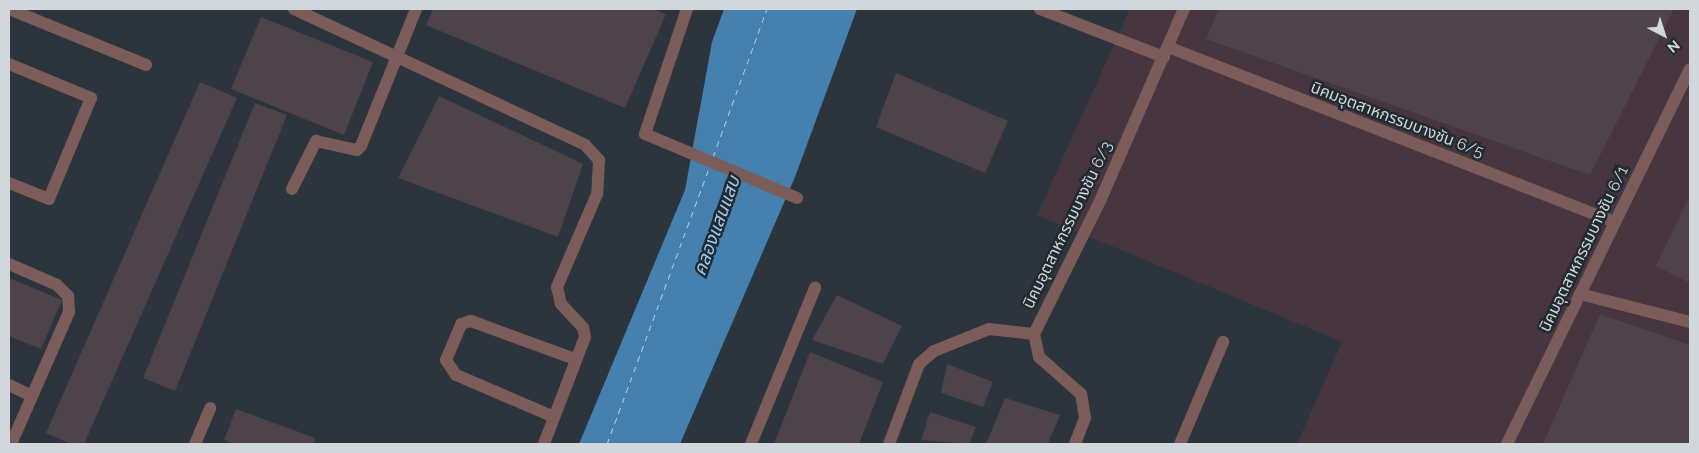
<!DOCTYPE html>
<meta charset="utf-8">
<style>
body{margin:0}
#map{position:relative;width:1699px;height:453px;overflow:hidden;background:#2c353d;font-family:Raleway,"Noto Sans Thai",sans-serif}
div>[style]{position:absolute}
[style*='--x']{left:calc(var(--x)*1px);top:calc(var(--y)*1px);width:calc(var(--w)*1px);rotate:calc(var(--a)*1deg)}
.industrial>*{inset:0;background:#473640}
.water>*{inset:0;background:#4580ae}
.ferry>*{height:1px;margin-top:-0.5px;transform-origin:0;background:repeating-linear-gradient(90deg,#9fcef6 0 6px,transparent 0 11px)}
.building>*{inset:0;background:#4e434a}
.minor>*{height:12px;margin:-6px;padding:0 6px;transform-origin:6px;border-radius:6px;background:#7c5c59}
span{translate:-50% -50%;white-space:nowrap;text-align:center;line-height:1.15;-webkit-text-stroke:5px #232b32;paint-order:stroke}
.street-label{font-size:16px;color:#d2d7dc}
.water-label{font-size:18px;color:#9fcef6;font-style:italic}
.frame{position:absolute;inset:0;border:10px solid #d2d7dc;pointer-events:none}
.north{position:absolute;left:1639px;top:10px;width:50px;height:50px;-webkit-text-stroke:4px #232b32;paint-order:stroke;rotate:140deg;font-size:14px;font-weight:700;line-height:20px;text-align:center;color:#d2d7dc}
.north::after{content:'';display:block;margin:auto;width:18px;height:22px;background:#d2d7dc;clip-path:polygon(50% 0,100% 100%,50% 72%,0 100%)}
</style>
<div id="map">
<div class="industrial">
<i style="clip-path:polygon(1130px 9px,1690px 9px,1690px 444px,1297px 444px,1342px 342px,1037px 215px)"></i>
</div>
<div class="water">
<i style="clip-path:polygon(724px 9px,857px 9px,795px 177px,680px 444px,579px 444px,685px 190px,712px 42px)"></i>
</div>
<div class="ferry">
<i style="--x:713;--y:157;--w:158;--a:-70"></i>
<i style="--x:607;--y:444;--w:294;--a:-69.7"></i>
</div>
<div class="building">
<i style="clip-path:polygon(433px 9px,653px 9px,666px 14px,625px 108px,426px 25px)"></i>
<i style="clip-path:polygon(1219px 9px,1674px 9px,1590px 175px,1206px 39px)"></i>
<i style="clip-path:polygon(261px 17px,373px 62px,344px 135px,231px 89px)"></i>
<i style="clip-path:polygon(896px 73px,1008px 121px,985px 173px,876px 127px)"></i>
<i style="clip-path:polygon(200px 82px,237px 98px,84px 444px,71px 444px,46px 433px)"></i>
<i style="clip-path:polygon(439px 96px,583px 164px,558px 237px,398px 178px)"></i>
<i style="clip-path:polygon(255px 103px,287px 115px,175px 391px,143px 378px)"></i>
<i style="clip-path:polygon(1690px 195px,1690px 283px,1656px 266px)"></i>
<i style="clip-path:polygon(9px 278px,62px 300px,41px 349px,9px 336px)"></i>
<i style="clip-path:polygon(837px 295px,902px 326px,883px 364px,812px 340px)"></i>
<i style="clip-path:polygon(1600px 314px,1690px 345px,1690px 444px,1543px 444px)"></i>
<i style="clip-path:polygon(810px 352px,883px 382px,859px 444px,774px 444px)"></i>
<i style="clip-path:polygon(947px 364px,993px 382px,983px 407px,941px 393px)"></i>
<i style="clip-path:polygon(1005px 398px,1060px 415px,1048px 444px,986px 444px)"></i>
<i style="clip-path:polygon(236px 409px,315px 438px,313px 444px,236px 444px,224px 440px)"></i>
<i style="clip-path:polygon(930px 412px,976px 427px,969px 444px,921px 440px)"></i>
</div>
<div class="minor">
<i style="--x:9;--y:9;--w:148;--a:22.2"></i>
<i style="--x:294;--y:9;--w:321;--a:25"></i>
<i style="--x:585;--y:145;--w:21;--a:47"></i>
<i style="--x:599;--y:160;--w:34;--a:93"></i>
<i style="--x:597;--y:194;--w:101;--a:113.3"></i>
<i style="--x:557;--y:287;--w:17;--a:77"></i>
<i style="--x:561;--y:304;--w:33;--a:47"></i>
<i style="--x:583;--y:328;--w:9;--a:77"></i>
<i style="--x:585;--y:337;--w:115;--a:111"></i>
<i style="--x:687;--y:9;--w:132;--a:108.6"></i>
<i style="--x:645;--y:134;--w:165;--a:22.8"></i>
<i style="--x:1040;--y:9;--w:133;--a:21.2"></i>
<i style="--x:1168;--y:47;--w:479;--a:21.4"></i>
<i style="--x:9;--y:64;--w:89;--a:22.5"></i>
<i style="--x:91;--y:98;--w:109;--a:112.6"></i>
<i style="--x:49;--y:199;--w:43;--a:-158.2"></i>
<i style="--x:292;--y:189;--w:54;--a:-63.4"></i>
<i style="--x:316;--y:141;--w:42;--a:12.4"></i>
<i style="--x:357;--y:150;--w:6;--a:-45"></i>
<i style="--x:361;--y:146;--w:148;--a:-68.1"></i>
<i style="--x:9;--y:264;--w:52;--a:23.6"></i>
<i style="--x:57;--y:285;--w:16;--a:45"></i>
<i style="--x:68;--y:296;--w:16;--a:86"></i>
<i style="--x:69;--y:312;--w:144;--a:113.7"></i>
<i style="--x:1580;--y:294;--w:114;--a:14.3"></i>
<i style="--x:9;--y:385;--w:25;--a:26"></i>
<i style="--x:554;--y:417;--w:107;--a:-156.8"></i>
<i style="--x:456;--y:375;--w:18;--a:-124"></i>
<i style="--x:446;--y:360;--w:39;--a:-67"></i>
<i style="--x:461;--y:324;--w:10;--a:-17"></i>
<i style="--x:471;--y:321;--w:111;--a:20.1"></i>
<i style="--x:195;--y:444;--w:39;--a:-67"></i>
<i style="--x:751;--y:444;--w:169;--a:-67.7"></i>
<i style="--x:889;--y:444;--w:85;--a:-69.4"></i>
<i style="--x:919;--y:364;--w:20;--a:-41"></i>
<i style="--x:934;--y:351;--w:59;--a:-21.8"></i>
<i style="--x:989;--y:329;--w:45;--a:6.3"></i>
<i style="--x:1075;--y:444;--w:28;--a:-69"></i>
<i style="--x:1085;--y:418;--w:24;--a:-99"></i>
<i style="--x:1081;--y:394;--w:56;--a:-138.6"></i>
<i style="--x:1039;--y:357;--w:24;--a:-102"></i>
<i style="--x:1034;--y:334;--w:148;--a:-63.6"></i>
<i style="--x:1100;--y:201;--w:210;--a:-66.4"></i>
<i style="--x:1180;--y:444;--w:111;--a:-67.1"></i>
<i style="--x:1507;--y:444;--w:417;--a:-64"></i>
</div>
<div class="street-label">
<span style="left:1397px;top:120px;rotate:21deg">นิคมอุตสาหกรรมบางชัน 6/5</span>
<span style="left:1068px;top:225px;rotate:-64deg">นิคมอุตสาหกรรมบางชัน 6/3</span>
<span style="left:1584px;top:249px;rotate:-64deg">นิคมอุตสาหกรรมบางชัน 6/1</span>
</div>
<div class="water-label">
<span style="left:717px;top:226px;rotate:-70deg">คลองแสนแสบ</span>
</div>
<div class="frame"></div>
<div class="north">N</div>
</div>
